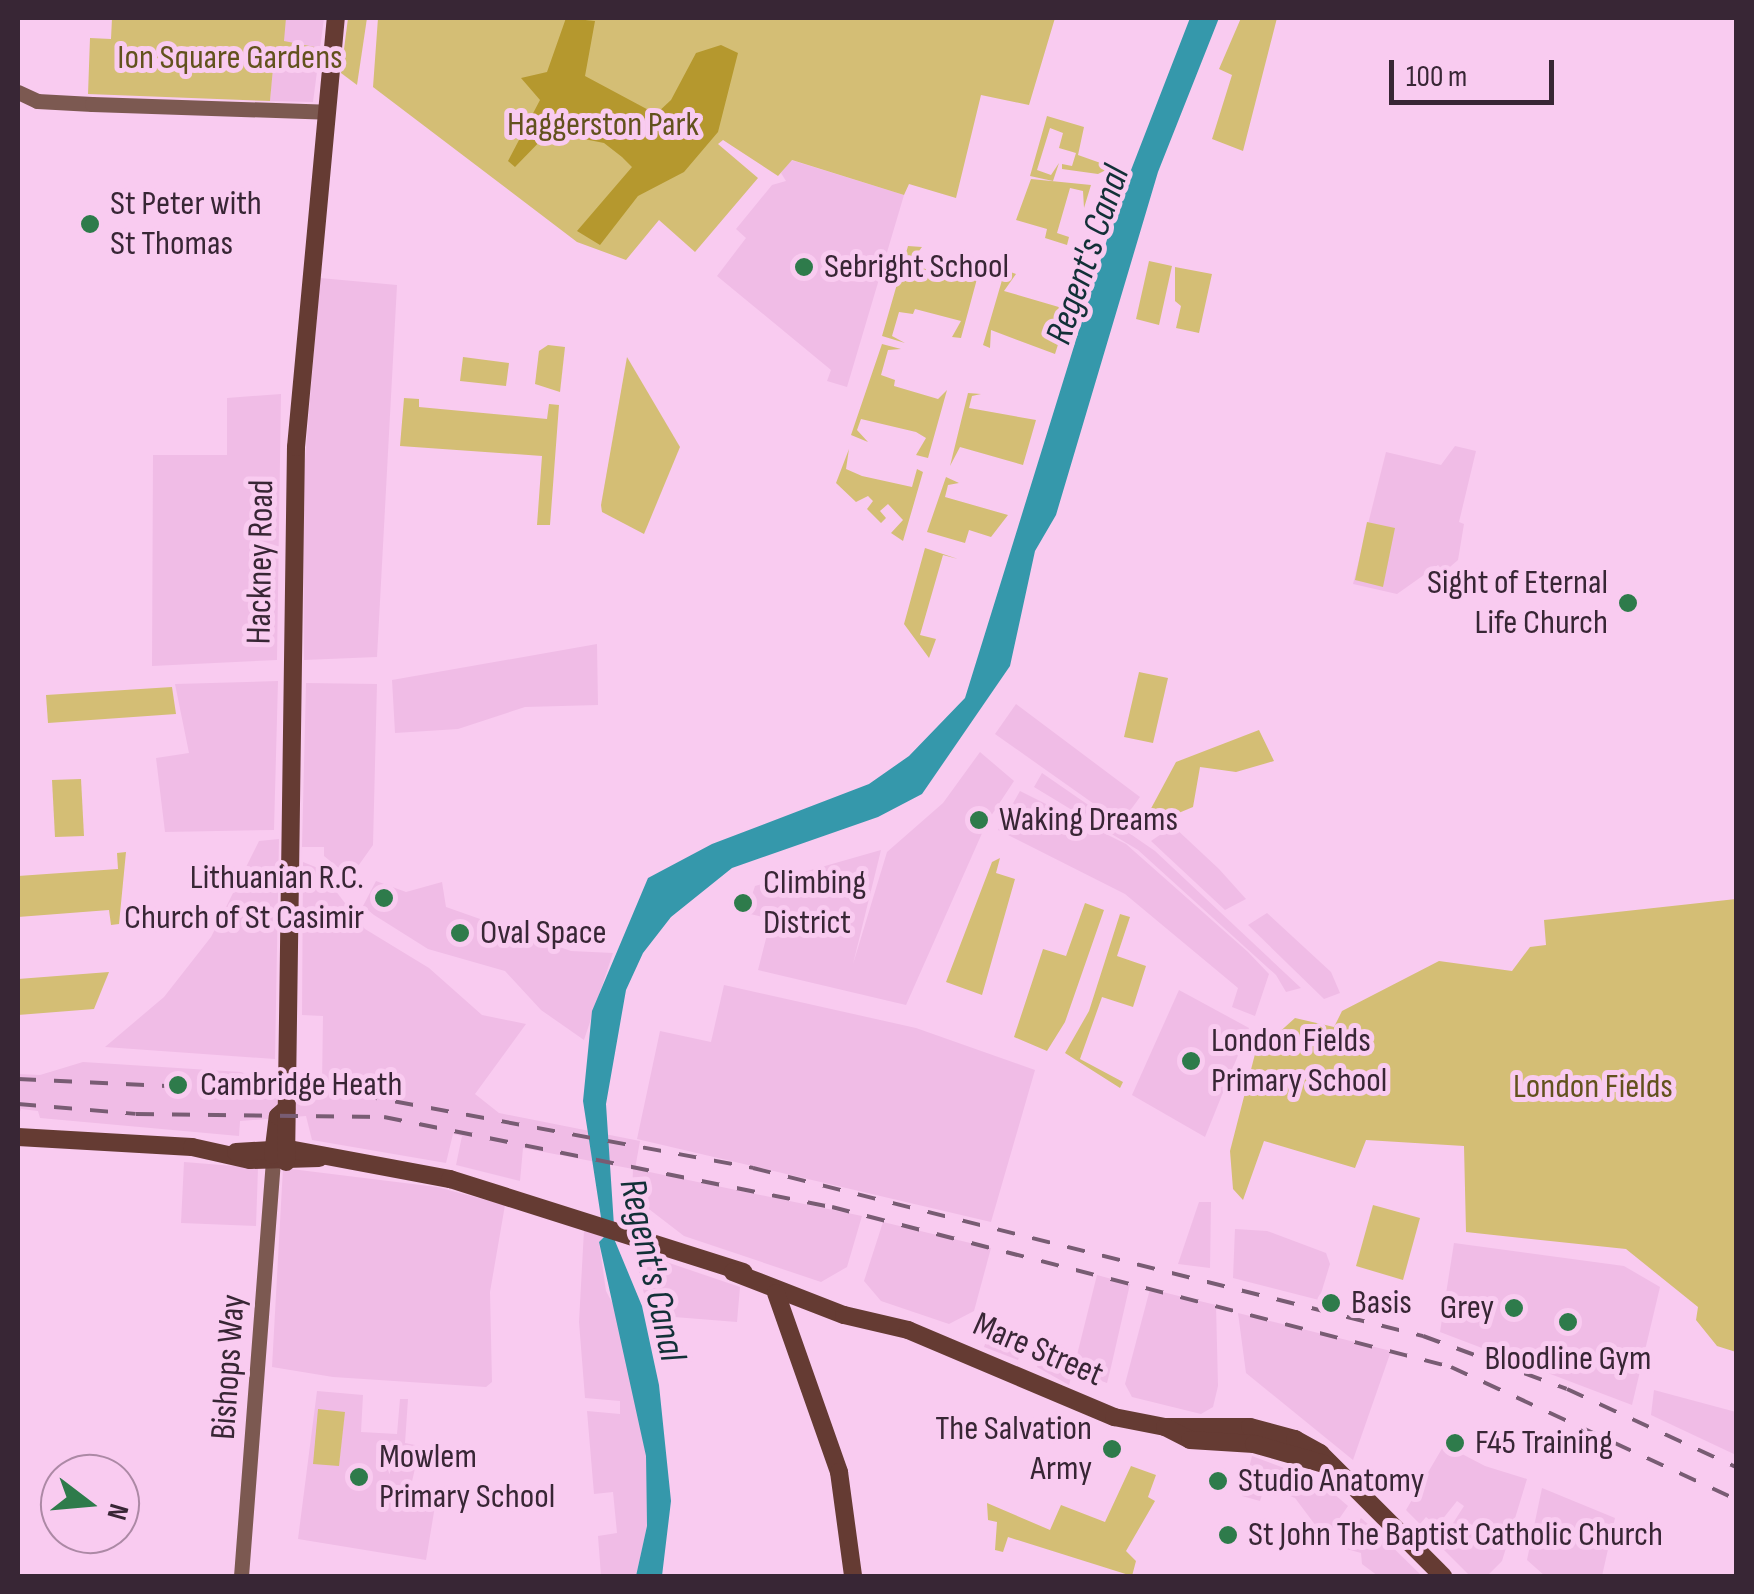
<!DOCTYPE html>
<style>
body{margin:0}
#map{position:relative;width:1754px;height:1594px;overflow:hidden;background:#f9cbf0;font-family:"Sofia Sans Condensed",sans-serif}
div>[style]{position:absolute}
[style*='--x']{left:calc(var(--x)*1px);top:calc(var(--y)*1px);width:calc(var(--w)*1px);rotate:calc(var(--a)*1deg)}
.built>*{inset:0;background:#f0bce6}
.green>*{inset:0;background:#d4be75}
.forest>*{inset:0;background:#b5982e}
.water>*{inset:0;background:#3598ab}
.secondary>*{height:15px;margin:-7.5px;padding:0 7.5px;transform-origin:7.5px;border-radius:7.5px;background:#7c5951}
.primary>*{height:18px;margin:-9px;padding:0 9px;transform-origin:9px;border-radius:9px;background:#653b33}
.rail>*{height:4px;margin-top:-2px;transform-origin:0;background:repeating-linear-gradient(90deg,#785c73 0 18px,transparent 0 36px)}
.dots>*{width:28px;height:28px;translate:-50% -50%;box-sizing:border-box;border:5px solid #f9cbf0;border-radius:50%}
span{translate:-50% -50%;white-space:nowrap;text-align:center;line-height:1.15;-webkit-text-stroke:10px #f9cbf0;paint-order:stroke}
.park-label{font-size:35px;color:#62521d}
.poi-label{font-size:35px;color:#382635}
.left{translate:0 -50%;text-align:left}
.right{translate:-100% -50%;text-align:right}
.street-label{font-size:35px;color:#382635}
.water-label{font-size:38px;color:#123037;font-style:italic}
.frame{position:absolute;inset:0;border:20px solid #382635;pointer-events:none}
.north{position:absolute;left:40px;top:1454px;width:100px;height:100px;box-sizing:border-box;background:#f9cbf0;border:2px solid #ac89a5;border-radius:50%;rotate:106deg;font-size:28px;font-weight:700;line-height:40px;text-align:center;color:#382635}
.north::after{content:'';display:block;margin:auto;width:35px;height:45px;background:#2e7b4b;clip-path:polygon(50% 0,100% 100%,50% 72%,0 100%)}
.scale{position:absolute;left:1389px;top:60px;width:165px;height:45px;box-sizing:border-box;border:5px solid #382635;border-top:0;padding-left:12px;font-size:30px;line-height:35px;white-space:nowrap;color:#382635;-webkit-text-stroke:8px #f9cbf0;paint-order:stroke}
</style>
<div id="map">
<div class="built">
<i style="clip-path:polygon(286px 18px,324px 18px,313px 102px,270px 101px,273px 57px)"></i>
<i style="clip-path:polygon(791px 160px,904px 195px,847px 387px,827px 381px,831px 370px,717px 276px,746px 238px,736px 229px,772px 185px,786px 181px,781px 173px)"></i>
<i style="clip-path:polygon(320px 278px,397px 285px,377px 657px,304px 660px,303px 484px)"></i>
<i style="clip-path:polygon(281px 394px,277px 660px,152px 666px,153px 455px,227px 455px,227px 398px)"></i>
<i style="clip-path:polygon(1455px 446px,1476px 451px,1459px 522px,1464px 524px,1458px 560px,1444px 572px,1438px 565px,1397px 594px,1353px 584px,1386px 452px,1441px 465px)"></i>
<i style="clip-path:polygon(597px 644px,598px 705px,525px 707px,458px 729px,395px 733px,392px 680px)"></i>
<i style="clip-path:polygon(278px 681px,274px 830px,165px 832px,156px 758px,189px 753px,175px 684px)"></i>
<i style="clip-path:polygon(306px 683px,377px 684px,373px 845px,356px 869px,340px 869px,324px 856px,324px 847px,302px 847px)"></i>
<i style="clip-path:polygon(1016px 704px,1140px 797px,1121px 823px,995px 734px)"></i>
<i style="clip-path:polygon(980px 752px,1014px 781px,987px 822px,906px 1005px,758px 970px,771px 919px,746px 913px,755px 886px,881px 850px,853px 964px,887px 852px,943px 803px)"></i>
<i style="clip-path:polygon(1042px 773px,1155px 851px,1301px 988px,1286px 992px,1276px 975px,1138px 850px,1034px 787px)"></i>
<i style="clip-path:polygon(1020px 791px,1126px 844px,1248px 952px,1269px 974px,1255px 1016px,1232px 1007px,1238px 988px,1125px 894px,998px 830px)"></i>
<i style="clip-path:polygon(1173px 826px,1219px 869px,1246px 899px,1225px 910px,1151px 841px)"></i>
<i style="clip-path:polygon(279px 839px,275px 1059px,105px 1047px,164px 997px,211px 937px,259px 841px)"></i>
<i style="clip-path:polygon(303px 862px,318px 868px,365px 929px,429px 968px,482px 1015px,526px 1024px,475px 1094px,499px 1113px,640px 1141px,635px 1169px,862px 1216px,847px 1267px,821px 1282px,684px 1236px,632px 1196px,633px 1169px,523px 1148px,520px 1181px,456px 1165px,462px 1136px,453px 1134px,446px 1163px,312px 1140px,306px 1116px,240px 1121px,239px 1136px,40px 1118px,38px 1111px,21px 1109px,18px 1118px,18px 1074px,40px 1075px,83px 1062px,241px 1072px,269px 1083px,358px 1090px,322px 1084px,323px 1016px,302px 1015px)"></i>
<i style="clip-path:polygon(376px 881px,406px 892px,442px 882px,446px 907px,571px 951px,613px 953px,584px 1040px,541px 1010px,505px 971px,428px 949px,374px 915px,363px 906px)"></i>
<i style="clip-path:polygon(1267px 913px,1331px 972px,1340px 993px,1324px 999px,1248px 925px)"></i>
<i style="clip-path:polygon(724px 985px,916px 1028px,1035px 1070px,991px 1222px,637px 1139px,660px 1031px,711px 1042px)"></i>
<i style="clip-path:polygon(1179px 990px,1249px 1028px,1205px 1137px,1132px 1095px)"></i>
<i style="clip-path:polygon(184px 1162px,258px 1168px,256px 1226px,181px 1223px)"></i>
<i style="clip-path:polygon(283px 1168px,437px 1187px,505px 1205px,490px 1292px,492px 1382px,486px 1387px,333px 1377px,272px 1367px)"></i>
<i style="clip-path:polygon(1199px 1202px,1211px 1202px,1210px 1268px,1178px 1264px)"></i>
<i style="clip-path:polygon(883px 1222px,991px 1248px,974px 1311px,949px 1324px,881px 1301px,864px 1281px)"></i>
<i style="clip-path:polygon(1235px 1229px,1267px 1231px,1326px 1253px,1330px 1264px,1319px 1300px,1233px 1278px)"></i>
<i style="clip-path:polygon(584px 1230px,604px 1237px,599px 1242px,606px 1291px,621px 1319px,646px 1456px,647px 1526px,636px 1576px,601px 1576px,598px 1536px,617px 1533px,613px 1492px,594px 1494px,587px 1411px,620px 1414px,620px 1401px,585px 1398px,579px 1322px)"></i>
<i style="clip-path:polygon(1454px 1243px,1624px 1266px,1660px 1287px,1632px 1405px,1440px 1332px)"></i>
<i style="clip-path:polygon(634px 1251px,740px 1287px,737px 1322px,649px 1315px)"></i>
<i style="clip-path:polygon(1097px 1275px,1130px 1284px,1111px 1367px,1107px 1383px,1073px 1370px,1069px 1385px,1037px 1367px,1043px 1345px,1077px 1355px)"></i>
<i style="clip-path:polygon(1150px 1289px,1216px 1305px,1218px 1386px,1213px 1407px,1201px 1414px,1132px 1397px,1125px 1384px)"></i>
<i style="clip-path:polygon(1238px 1313px,1391px 1351px,1353px 1460px,1246px 1373px)"></i>
<i style="clip-path:polygon(993px 1321px,1026px 1334px,1018px 1360px,984px 1347px)"></i>
<i style="clip-path:polygon(1654px 1390px,1736px 1412px,1736px 1455px,1651px 1415px)"></i>
<i style="clip-path:polygon(317px 1391px,363px 1395px,361px 1432px,397px 1434px,400px 1399px,408px 1399px,405px 1443px,420px 1446px,411px 1486px,453px 1494px,452px 1502px,436px 1500px,426px 1560px,298px 1539px)"></i>
<i style="clip-path:polygon(1447px 1440px,1465px 1442px,1462px 1454px,1485px 1466px,1527px 1479px,1502px 1561px,1487px 1576px,1470px 1576px,1439px 1545px,1464px 1506px,1457px 1501px,1437px 1526px,1426px 1517px,1420px 1524px,1406px 1510px)"></i>
<i style="clip-path:polygon(1252px 1456px,1319px 1481px,1348px 1506px,1330px 1532px,1316px 1526px,1295px 1498px,1265px 1486px,1260px 1501px,1242px 1496px)"></i>
<i style="clip-path:polygon(1542px 1488px,1615px 1518px,1602px 1576px,1545px 1576px,1527px 1560px)"></i>
<i style="clip-path:polygon(1361px 1518px,1377px 1532px,1422px 1576px,1378px 1576px,1362px 1564px,1361px 1553px,1343px 1548px)"></i>
</div>
<div class="green">
<i style="clip-path:polygon(112px 18px,286px 18px,284px 41px,320px 48px,318px 63px,274px 57px,270px 101px,88px 94px,90px 38px,111px 39px)"></i>
<i style="clip-path:polygon(348px 18px,367px 18px,357px 85px,341px 73px)"></i>
<i style="clip-path:polygon(378px 18px,1055px 18px,1029px 105px,981px 95px,956px 198px,909px 184px,904px 195px,792px 160px,778px 176px,723px 140px,718px 144px,758px 178px,695px 252px,659px 220px,626px 260px,577px 242px,373px 87px)"></i>
<i style="clip-path:polygon(1241px 18px,1277px 18px,1243px 151px,1212px 139px,1232px 75px,1219px 69px)"></i>
<i style="clip-path:polygon(1047px 116px,1084px 127px,1078px 155px,1109px 166px,1108px 169px,1098px 174px,1062px 169px,1062px 164px,1072px 166px,1076px 153px,1059px 148px,1063px 133px,1050px 128px,1037px 170px,1051px 175px,1059px 163px,1053px 181px,1030px 176px)"></i>
<i style="clip-path:polygon(1031px 179px,1091px 185px,1084px 208px,1083px 191px,1070px 188px,1057px 233px,1069px 237px,1067px 245px,1045px 238px,1047px 229px,1016px 220px)"></i>
<i style="clip-path:polygon(908px 246px,922px 247px,909px 264px,969px 282px,975px 263px,981px 264px,961px 338px,952px 337px,961px 321px,915px 309px,913px 314px,899px 312px,892px 336px,905px 343px,882px 336px)"></i>
<i style="clip-path:polygon(1149px 261px,1172px 266px,1159px 325px,1136px 319px)"></i>
<i style="clip-path:polygon(1175px 267px,1212px 274px,1199px 333px,1176px 328px,1181px 306px,1175px 301px)"></i>
<i style="clip-path:polygon(1005px 270px,1016px 274px,1004px 291px,1069px 310px,1055px 354px,991px 330px,990px 348px,983px 345px)"></i>
<i style="clip-path:polygon(882px 344px,901px 349px,888px 350px,881px 375px,895px 380px,894px 386px,938px 399px,947px 390px,928px 458px,916px 455px,926px 438px,916px 432px,861px 419px,857px 430px,868px 442px,851px 435px)"></i>
<i style="clip-path:polygon(548px 345px,565px 347px,560px 392px,535px 384px,539px 351px)"></i>
<i style="clip-path:polygon(463px 357px,509px 363px,506px 386px,460px 381px)"></i>
<i style="clip-path:polygon(627px 357px,680px 447px,644px 534px,602px 512px,601px 505px)"></i>
<i style="clip-path:polygon(968px 393px,981px 394px,972px 396px,969px 408px,1036px 420px,1023px 465px,960px 447px,950px 466px)"></i>
<i style="clip-path:polygon(404px 398px,419px 399px,419px 407px,547px 419px,549px 404px,559px 405px,550px 525px,537px 525px,542px 456px,400px 446px)"></i>
<i style="clip-path:polygon(849px 449px,846px 469px,862px 476px,912px 487px,917px 469px,923px 472px,903px 541px,891px 533px,903px 520px,888px 504px,880px 511px,886px 518px,881px 523px,867px 509px,873px 501px,868px 496px,856px 502px,836px 483px)"></i>
<i style="clip-path:polygon(946px 477px,959px 483px,948px 485px,945px 497px,1008px 515px,991px 537px,969px 530px,965px 543px,927px 532px)"></i>
<i style="clip-path:polygon(1367px 522px,1395px 528px,1383px 587px,1355px 580px)"></i>
<i style="clip-path:polygon(925px 548px,958px 559px,943px 555px,920px 635px,936px 639px,929px 658px,904px 624px)"></i>
<i style="clip-path:polygon(1139px 672px,1168px 678px,1153px 743px,1124px 737px)"></i>
<i style="clip-path:polygon(172px 687px,176px 714px,48px 723px,46px 695px)"></i>
<i style="clip-path:polygon(1259px 730px,1274px 761px,1236px 772px,1200px 767px,1193px 807px,1140px 829px,1176px 762px)"></i>
<i style="clip-path:polygon(81px 779px,84px 836px,55px 837px,52px 780px)"></i>
<i style="clip-path:polygon(126px 852px,119px 924px,111px 925px,109px 910px,18px 917px,18px 876px,118px 869px,117px 853px)"></i>
<i style="clip-path:polygon(1000px 858px,996px 873px,1015px 879px,982px 995px,946px 982px,992px 862px)"></i>
<i style="clip-path:polygon(1736px 899px,1736px 1352px,1717px 1346px,1696px 1320px,1698px 1307px,1626px 1249px,1466px 1232px,1464px 1146px,1366px 1140px,1355px 1168px,1264px 1141px,1243px 1200px,1233px 1189px,1230px 1151px,1255px 1054px,1295px 1018px,1334px 1027px,1342px 1011px,1439px 961px,1512px 971px,1530px 947px,1546px 945px,1544px 920px)"></i>
<i style="clip-path:polygon(1085px 903px,1104px 910px,1065px 1022px,1047px 1051px,1014px 1037px,1043px 949px,1066px 956px)"></i>
<i style="clip-path:polygon(1120px 914px,1130px 917px,1117px 956px,1146px 966px,1133px 1007px,1102px 997px,1080px 1059px,1123px 1082px,1120px 1088px,1065px 1053px,1089px 1011px)"></i>
<i style="clip-path:polygon(109px 972px,94px 1009px,18px 1015px,18px 979px)"></i>
<i style="clip-path:polygon(1373px 1205px,1420px 1218px,1403px 1280px,1356px 1266px)"></i>
<i style="clip-path:polygon(318px 1409px,345px 1412px,339px 1466px,313px 1464px)"></i>
<i style="clip-path:polygon(1131px 1466px,1156px 1475px,1148px 1497px,1155px 1501px,1126px 1551px,1136px 1561px,1132px 1576px,1008px 1537px,1003px 1552px,995px 1550px,997px 1522px,988px 1520px,987px 1503px,1050px 1530px,1061px 1505px,1105px 1522px)"></i>
</div>
<div class="forest">
<i style="clip-path:polygon(566px 18px,595px 21px,585px 76px,656px 114px,671px 100px,696px 53px,721px 45px,738px 53px,718px 132px,684px 172px,638px 196px,600px 245px,577px 231px,632px 167px,622px 157px,604px 143px,549px 132px,515px 167px,508px 161px,540px 100px,521px 78px,547px 72px)"></i>
</div>
<div class="water">
<i style="clip-path:polygon(1190px 18px,1219px 18px,1158px 172px,1056px 515px,1035px 551px,1010px 666px,922px 794px,878px 817px,732px 868px,671px 917px,643px 953px,626px 990px,606px 1104px,615px 1241px,642px 1306px,659px 1385px,671px 1501px,662px 1576px,636px 1576px,647px 1526px,646px 1456px,599px 1242px,604px 1237px,583px 1101px,592px 1011px,648px 878px,712px 844px,869px 784px,909px 756px,965px 698px,1119px 201px)"></i>
</div>
<div class="secondary">
<i style="--x:18;--y:92;--w:21;--a:25"></i>
<i style="--x:37;--y:101;--w:55;--a:3.1"></i>
<i style="--x:92;--y:104;--w:235;--a:1.9"></i>
<i style="--x:241;--y:1576;--w:416;--a:-85.6"></i>
</div>
<div class="primary">
<i style="--x:18;--y:1137;--w:174;--a:3.3"></i>
<i style="--x:192;--y:1147;--w:59;--a:12.6"></i>
<i style="--x:250;--y:1160;--w:69;--a:-1.7"></i>
<i style="--x:236;--y:1152;--w:53;--a:-3.2"></i>
<i style="--x:289;--y:1149;--w:164;--a:10.6"></i>
<i style="--x:450;--y:1179;--w:308;--a:17.6"></i>
<i style="--x:273;--y:1155;--w:39;--a:-83"></i>
<i style="--x:278;--y:1116;--w:11;--a:-41"></i>
<i style="--x:286;--y:1162;--w:715;--a:-89.2"></i>
<i style="--x:296;--y:447;--w:431;--a:-84.7"></i>
<i style="--x:733;--y:1272;--w:119;--a:21.2"></i>
<i style="--x:844;--y:1315;--w:66;--a:13.2"></i>
<i style="--x:908;--y:1330;--w:224;--a:22.9"></i>
<i style="--x:1114;--y:1417;--w:52;--a:11.1"></i>
<i style="--x:1165;--y:1427;--w:85;--a:0"></i>
<i style="--x:1250;--y:1427;--w:47;--a:14.9"></i>
<i style="--x:1295;--y:1439;--w:29;--a:29"></i>
<i style="--x:1320;--y:1453;--w:174;--a:45"></i>
<i style="--x:776;--y:1293;--w:190;--a:70.6"></i>
<i style="--x:839;--y:1472;--w:105;--a:82.3"></i>
<i style="--x:1165;--y:1427;--w:28;--a:27"></i>
<i style="--x:1190;--y:1440;--w:64;--a:3.6"></i>
<i style="--x:1254;--y:1444;--w:73;--a:15.9"></i>
</div>
<div class="rail">
<i style="--x:18;--y:1079;--w:342;--a:2.7"></i>
<i style="--x:360;--y:1095;--w:400;--a:10.5"></i>
<i style="--x:753;--y:1168;--w:691;--a:14.08"></i>
<i style="--x:1423;--y:1336;--w:153;--a:20.2"></i>
<i style="--x:1567;--y:1389;--w:186;--a:24.8"></i>
<i style="--x:18;--y:1104;--w:118;--a:4.8"></i>
<i style="--x:136;--y:1114;--w:248;--a:0.7"></i>
<i style="--x:384;--y:1117;--w:457;--a:11.4"></i>
<i style="--x:832;--y:1207;--w:639;--a:14.49"></i>
<i style="--x:1451;--y:1367;--w:314;--a:24.9"></i>
</div>
<div class="dots">
<i style="left:90px;top:224px;background:#2e7b4b"></i>
<i style="left:804px;top:267px;background:#2e7b4b"></i>
<i style="left:1628px;top:603px;background:#2e7b4b"></i>
<i style="left:979px;top:820px;background:#2e7b4b"></i>
<i style="left:384px;top:898px;background:#2e7b4b"></i>
<i style="left:743px;top:903px;background:#2e7b4b"></i>
<i style="left:460px;top:933px;background:#2e7b4b"></i>
<i style="left:1191px;top:1061px;background:#2e7b4b"></i>
<i style="left:178px;top:1085px;background:#2e7b4b"></i>
<i style="left:1331px;top:1303px;background:#2e7b4b"></i>
<i style="left:1514px;top:1308px;background:#2e7b4b"></i>
<i style="left:1568px;top:1322px;background:#2e7b4b"></i>
<i style="left:1455px;top:1443px;background:#2e7b4b"></i>
<i style="left:1112px;top:1449px;background:#2e7b4b"></i>
<i style="left:359px;top:1477px;background:#2e7b4b"></i>
<i style="left:1218px;top:1481px;background:#2e7b4b"></i>
<i style="left:1228px;top:1535px;background:#2e7b4b"></i>
</div>
<div class="park-label">
<span style="left:230px;top:58px">Ion Square Gardens</span>
<span style="left:603px;top:125px">Haggerston Park</span>
<span style="left:1593px;top:1087px">London Fields</span>
</div>
<div class="poi-label">
<span class="left" style="left:110px;top:224px">St Peter with<br>St Thomas</span>
<span class="left" style="left:824px;top:267px">Sebright School</span>
<span class="right" style="left:1608px;top:603px">Sight of Eternal<br>Life Church</span>
<span class="left" style="left:999px;top:820px">Waking Dreams</span>
<span class="right" style="left:364px;top:898px">Lithuanian R.C.<br>Church of St Casimir</span>
<span class="left" style="left:763px;top:903px">Climbing<br>District</span>
<span class="left" style="left:480px;top:933px">Oval Space</span>
<span class="left" style="left:1211px;top:1061px">London Fields<br>Primary School</span>
<span class="left" style="left:200px;top:1085px">Cambridge Heath</span>
<span class="left" style="left:1351px;top:1303px">Basis</span>
<span class="right" style="left:1494px;top:1308px">Grey</span>
<span style="left:1568px;top:1359px">Bloodline Gym</span>
<span class="right" style="left:1092px;top:1449px">The Salvation<br>Army</span>
<span class="left" style="left:1475px;top:1443px">F45 Training</span>
<span class="left" style="left:379px;top:1477px">Mowlem<br>Primary School</span>
<span class="left" style="left:1238px;top:1481px">Studio Anatomy</span>
<span class="left" style="left:1248px;top:1535px">St John The Baptist Catholic Church</span>
</div>
<div class="street-label">
<span style="left:261px;top:562px;rotate:-89deg">Hackney Road</span>
<span style="left:1038px;top:1350px;rotate:23deg">Mare Street</span>
<span style="left:229px;top:1367px;rotate:-86deg">Bishops Way</span>
</div>
<div class="water-label">
<span style="left:1088px;top:255px;rotate:-71deg">Regent's Canal</span>
<span style="left:652px;top:1270px;rotate:77deg">Regent's Canal</span>
</div>
<div class="frame"></div>
<div class="north">N</div>
<div class="scale">100 m</div>
</div>
